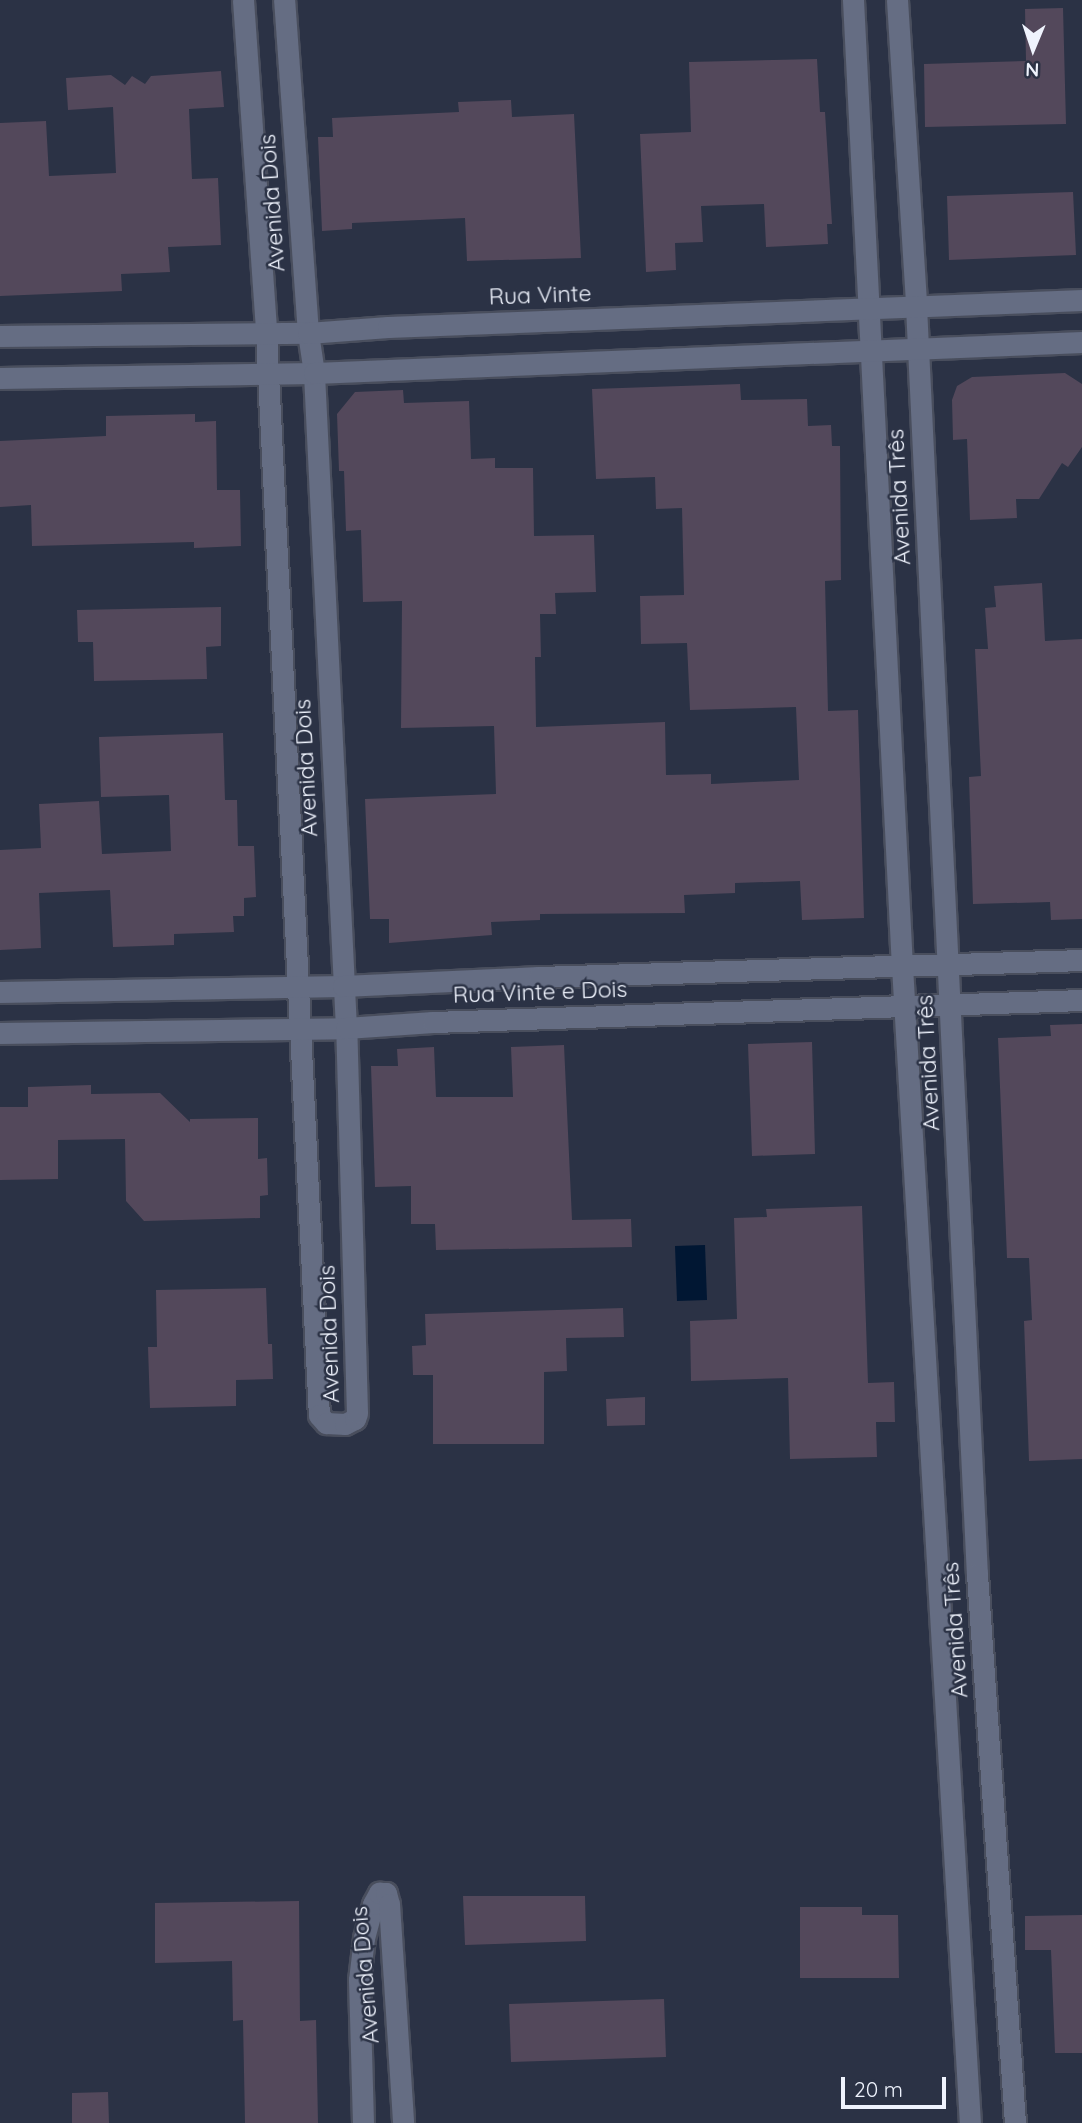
<!DOCTYPE html>
<meta charset="utf-8">
<style>
body{margin:0}
#map{position:relative;width:1082px;height:2123px;overflow:hidden;background:#2b3245;font-family:Quicksand,sans-serif}
div>[style]{position:absolute}
[style*='--x']{left:calc(var(--x)*1px);top:calc(var(--y)*1px);width:calc(var(--w)*1px);rotate:calc(var(--a)*1deg)}
.water>*{inset:0;background:#011733}
.building>*{inset:0;background:#53485b}
.roads{filter:drop-shadow(2px 0 #494e5d) drop-shadow(-2px 0 #494e5d) drop-shadow(0 2px #494e5d) drop-shadow(0 -2px #494e5d)}
.minor>*{height:21px;margin:-10.5px;padding:0 10.5px;transform-origin:10.5px;border-radius:10.5px;background:#656d83}
span{translate:-50% -50%;white-space:nowrap;text-align:center;line-height:1.15;-webkit-text-stroke:5px #2b3245;paint-order:stroke}
.street-label{font-size:23px;color:#eff3fd}
.north{position:absolute;left:998px;top:14px;width:70px;height:70px;-webkit-text-stroke:5px #2b3245;paint-order:stroke;rotate:182deg;font-size:19px;font-weight:700;line-height:28px;text-align:center;color:#eff3fd}
.north::after{content:'';display:block;margin:auto;width:24px;height:32px;background:#eff3fd;clip-path:polygon(50% 0,100% 100%,50% 72%,0 100%)}
.scale{position:absolute;left:841px;top:2077px;width:105px;height:32px;box-sizing:border-box;border:4px solid #eff3fd;border-top:0;padding-left:9px;font-size:21px;line-height:24px;white-space:nowrap;color:#eff3fd;-webkit-text-stroke:5px #2b3245;paint-order:stroke}
</style>
<div id="map">
<div class="water">
<i style="clip-path:polygon(705px 1245px,707px 1300px,677px 1301px,675px 1246px)"></i>
</div>
<div class="building">
<i style="clip-path:polygon(1063px 8px,1066px 124px,925px 127px,924px 64px,1026px 61px,1025px 9px)"></i>
<i style="clip-path:polygon(817px 59px,820px 112px,825px 112px,832px 224px,827px 224px,828px 244px,766px 247px,764px 204px,701px 206px,703px 242px,675px 243px,676px 270px,646px 272px,640px 134px,691px 132px,689px 62px)"></i>
<i style="clip-path:polygon(221px 71px,224px 107px,189px 109px,192px 179px,218px 178px,221px 245px,168px 247px,170px 272px,121px 274px,122px 291px,0 296px,0 123px,46px 121px,49px 176px,116px 173px,113px 107px,68px 110px,66px 78px,111px 75px,125px 85px,132px 76px,145px 84px,151px 76px)"></i>
<i style="clip-path:polygon(511px 100px,512px 117px,574px 114px,581px 258px,467px 261px,465px 218px,352px 223px,352px 229px,322px 231px,318px 137px,333px 137px,332px 118px,459px 112px,458px 102px)"></i>
<i style="clip-path:polygon(1073px 192px,1076px 255px,949px 260px,947px 196px)"></i>
<i style="clip-path:polygon(1065px 373px,1082px 384px,1082px 447px,1068px 467px,1062px 463px,1039px 499px,1016px 499px,1017px 518px,970px 520px,967px 439px,953px 440px,952px 400px,957px 386px,972px 377px)"></i>
<i style="clip-path:polygon(740px 384px,741px 400px,807px 399px,808px 426px,831px 425px,832px 446px,840px 446px,841px 580px,825px 581px,828px 711px,858px 710px,864px 918px,802px 920px,800px 881px,735px 883px,735px 893px,684px 895px,685px 913px,540px 914px,540px 920px,491px 922px,492px 935px,389px 943px,389px 919px,370px 919px,365px 799px,496px 794px,494px 726px,401px 728px,402px 601px,363px 602px,361px 530px,346px 531px,344px 471px,339px 471px,337px 414px,355px 392px,403px 390px,404px 403px,469px 401px,471px 459px,495px 458px,495px 468px,533px 468px,534px 536px,594px 535px,596px 592px,555px 593px,556px 614px,540px 614px,541px 657px,535px 657px,536px 727px,665px 722px,666px 775px,711px 774px,711px 784px,799px 780px,796px 707px,690px 710px,687px 643px,641px 644px,640px 596px,684px 595px,682px 508px,656px 509px,655px 477px,596px 479px,592px 389px)"></i>
<i style="clip-path:polygon(195px 414px,195px 422px,216px 421px,217px 490px,240px 490px,241px 546px,194px 548px,194px 542px,32px 546px,31px 505px,0 507px,0 441px,106px 436px,106px 416px)"></i>
<i style="clip-path:polygon(1042px 583px,1045px 641px,1082px 639px,1082px 919px,1051px 920px,1050px 902px,973px 904px,969px 777px,981px 776px,975px 649px,988px 649px,985px 608px,996px 607px,994px 586px)"></i>
<i style="clip-path:polygon(221px 607px,221px 646px,206px 647px,207px 679px,94px 681px,93px 642px,78px 642px,77px 610px)"></i>
<i style="clip-path:polygon(223px 733px,225px 800px,237px 800px,238px 846px,254px 846px,256px 897px,244px 898px,244px 916px,233px 916px,234px 932px,174px 934px,174px 945px,113px 947px,110px 890px,39px 893px,41px 948px,0 950px,0 850px,41px 848px,39px 804px,99px 801px,102px 854px,171px 851px,169px 795px,101px 797px,99px 737px)"></i>
<i style="clip-path:polygon(1082px 1024px,1082px 1459px,1029px 1461px,1024px 1321px,1032px 1320px,1029px 1258px,1007px 1258px,998px 1038px,1051px 1036px,1050px 1025px)"></i>
<i style="clip-path:polygon(812px 1042px,815px 1154px,752px 1156px,748px 1044px)"></i>
<i style="clip-path:polygon(564px 1045px,572px 1220px,631px 1219px,632px 1247px,436px 1250px,435px 1224px,411px 1224px,411px 1186px,375px 1187px,371px 1066px,398px 1066px,397px 1049px,434px 1047px,436px 1097px,513px 1097px,511px 1047px)"></i>
<i style="clip-path:polygon(91px 1085px,91px 1094px,160px 1093px,190px 1122px,190px 1119px,258px 1118px,258px 1159px,267px 1158px,268px 1195px,260px 1196px,260px 1218px,144px 1221px,126px 1201px,125px 1139px,58px 1140px,58px 1179px,0 1180px,0 1107px,28px 1107px,28px 1087px)"></i>
<i style="clip-path:polygon(862px 1206px,868px 1383px,894px 1382px,895px 1422px,876px 1422px,877px 1457px,790px 1459px,788px 1378px,691px 1381px,690px 1321px,737px 1319px,734px 1218px,767px 1217px,766px 1209px)"></i>
<i style="clip-path:polygon(266px 1288px,268px 1344px,272px 1344px,273px 1379px,236px 1380px,236px 1406px,150px 1408px,148px 1347px,157px 1347px,156px 1290px)"></i>
<i style="clip-path:polygon(623px 1308px,624px 1337px,566px 1338px,567px 1371px,544px 1372px,544px 1444px,433px 1444px,433px 1375px,413px 1375px,412px 1346px,426px 1345px,425px 1314px)"></i>
<i style="clip-path:polygon(645px 1397px,645px 1425px,607px 1426px,606px 1399px)"></i>
<i style="clip-path:polygon(463px 1896px,585px 1896px,586px 1941px,465px 1945px)"></i>
<i style="clip-path:polygon(299px 1901px,300px 2021px,316px 2020px,318px 2123px,245px 2123px,243px 2020px,233px 2021px,232px 1961px,155px 1963px,155px 1903px)"></i>
<i style="clip-path:polygon(800px 1907px,862px 1907px,862px 1915px,898px 1915px,899px 1978px,800px 1978px)"></i>
<i style="clip-path:polygon(1082px 1915px,1082px 2053px,1055px 2053px,1051px 1950px,1025px 1950px,1025px 1916px)"></i>
<i style="clip-path:polygon(664px 1999px,666px 2057px,511px 2062px,509px 2004px)"></i>
<i style="clip-path:polygon(108px 2092px,109px 2123px,72px 2123px,72px 2093px)"></i>
</div>
<div class="roads">
<div class="minor">
<i style="--x:243;--y:0;--w:334;--a:86"></i>
<i style="--x:266;--y:333;--w:1083;--a:87.2"></i>
<i style="--x:319;--y:1415;--w:11;--a:49"></i>
<i style="--x:326;--y:1423;--w:19;--a:3"></i>
<i style="--x:345;--y:1424;--w:11;--a:-27"></i>
<i style="--x:355;--y:1419;--w:6;--a:-72"></i>
<i style="--x:357;--y:1413;--w:385;--a:-91.6"></i>
<i style="--x:346;--y:1028;--w:656;--a:-92.8"></i>
<i style="--x:314;--y:373;--w:40;--a:-98.5"></i>
<i style="--x:308;--y:333;--w:334;--a:-94.1"></i>
<i style="--x:853;--y:0;--w:967;--a:87.1"></i>
<i style="--x:902;--y:966;--w:1159;--a:86.64"></i>
<i style="--x:897;--y:0;--w:307;--a:86.4"></i>
<i style="--x:916;--y:306;--w:1269;--a:87.25"></i>
<i style="--x:977;--y:1574;--w:550;--a:86.04"></i>
<i style="--x:0;--y:336;--w:308;--a:-0.6"></i>
<i style="--x:308;--y:333;--w:80;--a:-4.3"></i>
<i style="--x:388;--y:327;--w:695;--a:-2.23"></i>
<i style="--x:0;--y:378;--w:314;--a:-0.9"></i>
<i style="--x:314;--y:373;--w:769;--a:-2.31"></i>
<i style="--x:0;--y:992;--w:343;--a:-1"></i>
<i style="--x:343;--y:986;--w:196;--a:-2.6"></i>
<i style="--x:539;--y:977;--w:543;--a:-1.79"></i>
<i style="--x:0;--y:1033;--w:346;--a:-0.8"></i>
<i style="--x:346;--y:1028;--w:87;--a:-3.9"></i>
<i style="--x:433;--y:1022;--w:649;--a:-1.94"></i>
<i style="--x:363;--y:2123;--w:143;--a:-91.6"></i>
<i style="--x:359;--y:1980;--w:42;--a:-83.2"></i>
<i style="--x:364;--y:1938;--w:35;--a:-75"></i>
<i style="--x:373;--y:1904;--w:13;--a:-61"></i>
<i style="--x:379;--y:1893;--w:7;--a:0"></i>
<i style="--x:386;--y:1893;--w:11;--a:75"></i>
<i style="--x:389;--y:1904;--w:219;--a:86.3"></i>
</div>
</div>
<div class="street-label">
<span style="left:272px;top:203px;rotate:-94deg">Avenida Dois</span>
<span style="left:540px;top:295px;rotate:-2deg">Rua Vinte</span>
<span style="left:899px;top:497px;rotate:-93deg">Avenida Três</span>
<span style="left:306px;top:768px;rotate:-93deg">Avenida Dois</span>
<span style="left:540px;top:992px;rotate:-2deg">Rua Vinte e Dois</span>
<span style="left:928px;top:1063px;rotate:-93deg">Avenida Três</span>
<span style="left:329px;top:1334px;rotate:-92deg">Avenida Dois</span>
<span style="left:955px;top:1630px;rotate:-94deg">Avenida Três</span>
<span style="left:365px;top:1975px;rotate:-95deg">Avenida Dois</span>
</div>
<div class="north">N</div>
<div class="scale">20 m</div>
</div>
